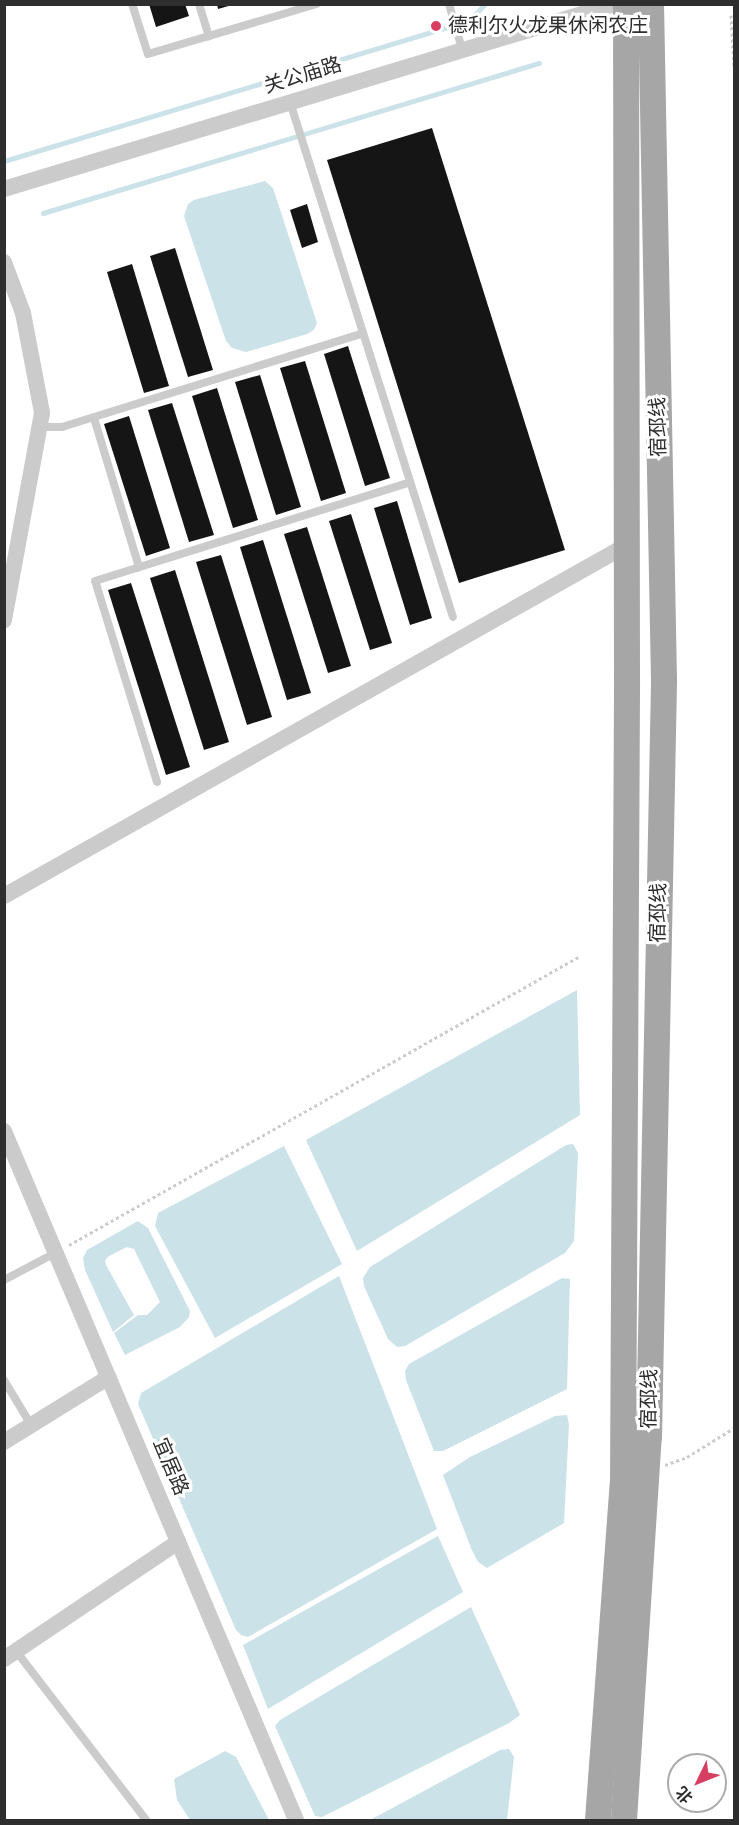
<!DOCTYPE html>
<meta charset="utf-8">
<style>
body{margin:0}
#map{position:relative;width:739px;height:1825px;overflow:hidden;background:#fff;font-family:"Sofia Sans Condensed","Noto Sans SC",sans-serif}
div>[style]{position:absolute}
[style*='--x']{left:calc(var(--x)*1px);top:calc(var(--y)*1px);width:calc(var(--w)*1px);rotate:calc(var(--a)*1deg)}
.water>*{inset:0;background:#cbe2e9}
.stream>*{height:4.5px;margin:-2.25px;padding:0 2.25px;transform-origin:2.25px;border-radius:2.25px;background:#cbe2e9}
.building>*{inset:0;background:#151515}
.path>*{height:3px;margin-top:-1.5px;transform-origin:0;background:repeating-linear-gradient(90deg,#cbcbcb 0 3px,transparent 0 6px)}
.service>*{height:8px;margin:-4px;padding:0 4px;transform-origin:4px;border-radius:4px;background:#cbcbcb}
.minor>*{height:16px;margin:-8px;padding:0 8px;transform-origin:8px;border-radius:8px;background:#cbcbcb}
.primary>*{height:26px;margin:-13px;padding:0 13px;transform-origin:13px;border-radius:13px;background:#a6a6a6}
.dots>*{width:16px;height:16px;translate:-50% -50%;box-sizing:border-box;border:3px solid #fff;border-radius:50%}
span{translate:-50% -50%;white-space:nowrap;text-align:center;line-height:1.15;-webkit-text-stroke:6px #fff;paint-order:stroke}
.poi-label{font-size:20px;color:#2e2e2e}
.left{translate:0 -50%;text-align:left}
.street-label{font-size:20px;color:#2e2e2e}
.frame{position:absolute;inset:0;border:6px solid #2e2e2e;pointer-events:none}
.north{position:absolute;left:667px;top:1753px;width:60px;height:60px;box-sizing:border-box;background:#fff;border:2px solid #ababab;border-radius:50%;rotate:227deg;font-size:16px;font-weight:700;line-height:24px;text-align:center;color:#2e2e2e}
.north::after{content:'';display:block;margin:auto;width:21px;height:27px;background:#d73f62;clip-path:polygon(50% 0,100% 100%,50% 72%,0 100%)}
</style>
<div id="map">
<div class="water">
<i style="clip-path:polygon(265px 181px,273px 188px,317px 323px,314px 330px,307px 334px,246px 352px,232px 348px,226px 341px,184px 216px,188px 204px,194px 200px)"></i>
<i style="clip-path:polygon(577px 990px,580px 1115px,357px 1251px,306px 1140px)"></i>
<i style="clip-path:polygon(573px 1144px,578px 1153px,574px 1241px,565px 1253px,405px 1346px,397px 1347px,388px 1339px,364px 1286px,363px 1278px,370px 1267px,566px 1145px)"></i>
<i style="clip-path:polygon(284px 1146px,342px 1264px,215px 1338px,155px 1226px,158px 1213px)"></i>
<i style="clip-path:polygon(138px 1221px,148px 1228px,190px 1311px,189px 1317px,180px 1327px,125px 1355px,114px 1333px,138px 1315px,147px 1315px,160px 1302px,134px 1249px,127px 1247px,109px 1256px,105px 1260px,106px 1265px,134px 1315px,113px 1332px,85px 1270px,83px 1258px,87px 1250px)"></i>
<i style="clip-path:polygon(339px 1276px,437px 1529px,248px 1637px,241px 1635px,236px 1630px,138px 1404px,141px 1393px)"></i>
<i style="clip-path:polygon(562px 1278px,570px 1279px,567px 1389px,443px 1451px,434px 1451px,406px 1380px,405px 1371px,409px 1364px)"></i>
<i style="clip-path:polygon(567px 1415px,569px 1424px,564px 1523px,487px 1568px,478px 1562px,471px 1548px,443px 1475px,470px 1457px,555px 1416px)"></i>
<i style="clip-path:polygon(438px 1536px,463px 1592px,268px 1709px,243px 1645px)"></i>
<i style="clip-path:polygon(471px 1607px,520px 1715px,509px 1723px,322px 1817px,315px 1816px,275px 1726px,280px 1720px)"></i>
<i style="clip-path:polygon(509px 1749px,514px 1757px,507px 1820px,370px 1820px,500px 1750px)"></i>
<i style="clip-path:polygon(225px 1751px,236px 1757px,269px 1820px,190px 1820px,177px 1800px,174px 1779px)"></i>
</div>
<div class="stream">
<i style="--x:4;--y:161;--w:486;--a:-16.8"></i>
<i style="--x:469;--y:21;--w:23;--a:-47"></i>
<i style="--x:43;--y:213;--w:518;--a:-16.83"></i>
</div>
<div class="building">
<i style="clip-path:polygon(149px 4px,185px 4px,189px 16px,156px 27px)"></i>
<i style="clip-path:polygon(217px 4px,232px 4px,232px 5px,218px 9px)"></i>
<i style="clip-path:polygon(432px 128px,565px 550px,459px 583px,327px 160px)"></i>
<i style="clip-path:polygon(307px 204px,318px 242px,302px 248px,290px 210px)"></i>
<i style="clip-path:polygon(175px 248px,213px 370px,188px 377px,150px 256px)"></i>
<i style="clip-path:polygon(132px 264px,169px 386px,144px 393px,107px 272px)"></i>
<i style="clip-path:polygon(348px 346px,390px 478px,365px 486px,324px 354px)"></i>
<i style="clip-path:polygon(305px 361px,346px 493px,321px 501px,280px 368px)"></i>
<i style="clip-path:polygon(260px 375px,301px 507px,276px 515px,235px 382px)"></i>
<i style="clip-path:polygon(217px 388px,258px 520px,233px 528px,192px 396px)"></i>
<i style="clip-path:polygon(172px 403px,214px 535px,189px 542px,148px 410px)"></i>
<i style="clip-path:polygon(129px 416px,170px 548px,146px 556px,104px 424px)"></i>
<i style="clip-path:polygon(397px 501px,432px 618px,410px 625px,374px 508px)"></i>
<i style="clip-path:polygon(351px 514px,392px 643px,370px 650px,329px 521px)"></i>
<i style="clip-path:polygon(307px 527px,351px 666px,328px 673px,284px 534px)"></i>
<i style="clip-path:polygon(263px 540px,311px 693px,287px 700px,240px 547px)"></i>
<i style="clip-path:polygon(221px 555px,272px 717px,247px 725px,196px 562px)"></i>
<i style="clip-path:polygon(175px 570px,229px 742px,204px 750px,150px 578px)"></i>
<i style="clip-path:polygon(131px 583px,190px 767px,166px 775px,108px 590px)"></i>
</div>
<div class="path">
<i style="--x:731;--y:15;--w:52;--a:86.7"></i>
<i style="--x:69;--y:1245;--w:587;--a:-29.49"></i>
<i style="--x:665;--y:1465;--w:23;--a:-20"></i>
<i style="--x:687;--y:1457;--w:55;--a:-31.7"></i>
</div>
<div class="service">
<i style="--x:132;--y:4;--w:52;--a:72.3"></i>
<i style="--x:148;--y:54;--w:176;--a:-16.5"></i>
<i style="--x:199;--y:4;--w:34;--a:73"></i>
<i style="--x:449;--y:4;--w:47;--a:73.9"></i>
<i style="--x:290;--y:102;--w:540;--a:72.44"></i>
<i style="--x:94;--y:418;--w:156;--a:73.2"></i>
<i style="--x:39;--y:427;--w:23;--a:0"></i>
<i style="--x:62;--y:427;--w:315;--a:-17.3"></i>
<i style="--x:157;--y:782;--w:210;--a:-107.1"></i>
<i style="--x:95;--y:581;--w:330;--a:-17.4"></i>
<i style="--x:4;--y:1280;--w:60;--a:-27.8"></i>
<i style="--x:4;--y:1380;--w:52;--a:59"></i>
<i style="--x:16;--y:1651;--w:213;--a:52.4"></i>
</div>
<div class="minor">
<i style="--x:4;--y:189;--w:638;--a:-16.85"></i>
<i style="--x:4;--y:262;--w:54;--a:69.6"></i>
<i style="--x:23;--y:313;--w:102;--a:79.2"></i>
<i style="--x:42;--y:413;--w:211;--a:100.4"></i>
<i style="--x:4;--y:896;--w:715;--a:-29.4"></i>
<i style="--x:4;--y:1131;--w:748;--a:67.03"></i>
<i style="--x:4;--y:1442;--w:123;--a:-31.8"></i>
<i style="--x:4;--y:1659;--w:210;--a:-33.9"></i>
</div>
<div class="primary">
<i style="--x:598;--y:1820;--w:338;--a:-85.8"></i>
<i style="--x:623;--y:1483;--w:804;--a:-89.71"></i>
<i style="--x:627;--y:679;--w:675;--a:-90.08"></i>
<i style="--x:624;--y:1820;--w:384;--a:-86.3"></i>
<i style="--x:649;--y:1437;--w:757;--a:-88.86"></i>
<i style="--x:664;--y:680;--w:676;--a:-91.1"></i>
</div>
<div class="dots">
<i style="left:436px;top:26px;background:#d73f62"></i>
</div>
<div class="poi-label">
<span class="left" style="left:448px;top:26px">德利尔火龙果休闲农庄</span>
</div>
<div class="street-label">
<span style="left:303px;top:76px;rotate:-17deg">关公庙路</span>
<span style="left:659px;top:427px;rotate:-91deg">宿邳线</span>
<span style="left:659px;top:913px;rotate:-89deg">宿邳线</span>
<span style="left:650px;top:1399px;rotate:-89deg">宿邳线</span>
<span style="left:170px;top:1467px;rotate:67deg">宜居路</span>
</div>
<div class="frame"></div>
<div class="north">北</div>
</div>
